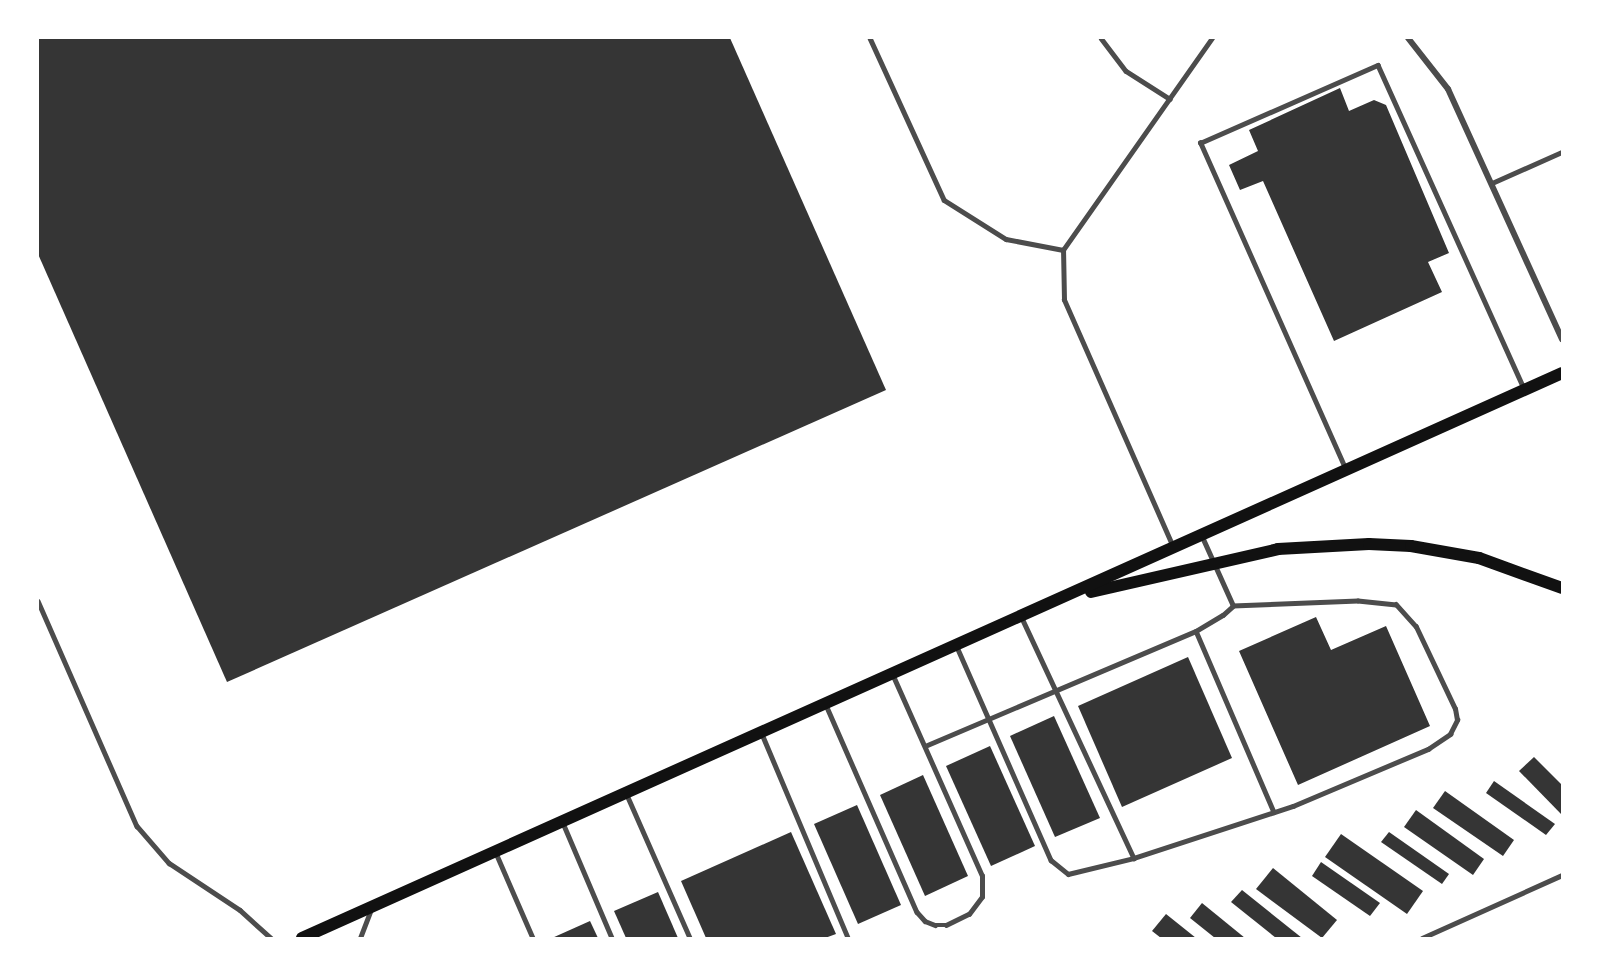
<!DOCTYPE html>
<style>
body{margin:0}
#map{position:relative;width:1600px;height:976px;overflow:hidden;background:#fff;font-family:"PT Sans Narrow",sans-serif}
div>[style]{position:absolute}
[style*='--x']{left:calc(var(--x)*1px);top:calc(var(--y)*1px);width:calc(var(--w)*1px);rotate:calc(var(--a)*1deg)}
.building>*{inset:0;background:#353535}
.service>*{height:4.5px;margin:-2.25px;padding:0 2.25px;transform-origin:2.25px;border-radius:2.25px;background:#4c4c4c}
.minor>*{height:6px;margin:-3px;padding:0 3px;transform-origin:3px;border-radius:3px;background:#4c4c4c}
.secondary>*{height:12px;margin:-6px;padding:0 6px;transform-origin:6px;border-radius:6px;background:#111}
span{translate:-50% -50%;white-space:nowrap;text-align:center;line-height:1.15;-webkit-text-stroke:5px #fff;paint-order:stroke}
.frame{position:absolute;inset:0;border:39px solid #fff;pointer-events:none}
</style>
<div id="map">
<div class="building">
<i style="clip-path:polygon(38px 38px,730px 38px,886px 390px,227px 682px,38px 254px)"></i>
<i style="clip-path:polygon(1340px 88px,1349px 111px,1374px 100px,1386px 105px,1449px 253px,1428px 262px,1442px 292px,1334px 341px,1263px 181px,1240px 190px,1229px 165px,1258px 151px,1249px 130px)"></i>
<i style="clip-path:polygon(1316px 617px,1331px 650px,1386px 626px,1430px 726px,1298px 785px,1239px 651px)"></i>
<i style="clip-path:polygon(1188px 657px,1232px 758px,1122px 807px,1078px 706px)"></i>
<i style="clip-path:polygon(1054px 716px,1100px 818px,1055px 837px,1010px 736px)"></i>
<i style="clip-path:polygon(990px 746px,1035px 846px,991px 866px,946px 766px)"></i>
<i style="clip-path:polygon(1534px 757px,1562px 785px,1562px 815px,1519px 771px)"></i>
<i style="clip-path:polygon(923px 775px,968px 876px,925px 896px,880px 795px)"></i>
<i style="clip-path:polygon(1494px 781px,1555px 824px,1546px 835px,1486px 793px)"></i>
<i style="clip-path:polygon(1445px 791px,1514px 840px,1503px 856px,1433px 808px)"></i>
<i style="clip-path:polygon(857px 805px,901px 905px,858px 924px,814px 824px)"></i>
<i style="clip-path:polygon(1416px 810px,1484px 859px,1473px 875px,1404px 827px)"></i>
<i style="clip-path:polygon(791px 832px,836px 934px,825px 938px,706px 938px,681px 881px)"></i>
<i style="clip-path:polygon(1389px 832px,1449px 874px,1442px 884px,1381px 842px)"></i>
<i style="clip-path:polygon(1341px 834px,1423px 891px,1407px 914px,1325px 857px)"></i>
<i style="clip-path:polygon(1321px 862px,1380px 903px,1370px 916px,1312px 876px)"></i>
<i style="clip-path:polygon(1273px 868px,1337px 920px,1322px 938px,1256px 889px)"></i>
<i style="clip-path:polygon(1242px 890px,1302px 938px,1276px 938px,1231px 902px)"></i>
<i style="clip-path:polygon(658px 892px,678px 938px,626px 938px,614px 911px)"></i>
<i style="clip-path:polygon(1202px 903px,1245px 938px,1215px 938px,1190px 918px)"></i>
<i style="clip-path:polygon(1166px 914px,1196px 938px,1161px 938px,1152px 931px)"></i>
<i style="clip-path:polygon(590px 921px,598px 938px,552px 938px)"></i>
</div>
<div class="service">
<i style="--x:870;--y:38;--w:178;--a:65.4"></i>
<i style="--x:944;--y:200;--w:73;--a:32.2"></i>
<i style="--x:1006;--y:239;--w:58;--a:10.9"></i>
<i style="--x:1101;--y:38;--w:41;--a:52.9"></i>
<i style="--x:1126;--y:71;--w:52;--a:32.5"></i>
<i style="--x:1492;--y:183;--w:77;--a:-23.9"></i>
<i style="--x:1345;--y:468;--w:356;--a:-114"></i>
<i style="--x:1200;--y:143;--w:194;--a:-23.7"></i>
<i style="--x:1378;--y:65;--w:355;--a:65.7"></i>
<i style="--x:1173;--y:547;--w:270;--a:-113.8"></i>
<i style="--x:1064;--y:300;--w:50;--a:-91.1"></i>
<i style="--x:1063;--y:250;--w:259;--a:-54.9"></i>
<i style="--x:38;--y:601;--w:246;--a:66.3"></i>
<i style="--x:137;--y:826;--w:49;--a:49.1"></i>
<i style="--x:169;--y:863;--w:85;--a:33.5"></i>
<i style="--x:240;--y:910;--w:42;--a:42.1"></i>
<i style="--x:1022;--y:618;--w:265;--a:65"></i>
<i style="--x:1196;--y:631;--w:197;--a:66.7"></i>
<i style="--x:957;--y:647;--w:233;--a:66.2"></i>
<i style="--x:1051;--y:860;--w:22;--a:39"></i>
<i style="--x:1068;--y:874;--w:68;--a:-13.6"></i>
<i style="--x:1134;--y:858;--w:167;--a:-18.1"></i>
<i style="--x:1293;--y:806;--w:147;--a:-22.9"></i>
<i style="--x:1428;--y:749;--w:27;--a:-34"></i>
<i style="--x:1450;--y:734;--w:16;--a:-63"></i>
<i style="--x:1457;--y:720;--w:11;--a:-100"></i>
<i style="--x:1455;--y:709;--w:91;--a:-115.4"></i>
<i style="--x:1416;--y:627;--w:30;--a:-132"></i>
<i style="--x:1396;--y:605;--w:38;--a:-174"></i>
<i style="--x:1358;--y:601;--w:125;--a:177.7"></i>
<i style="--x:826;--y:705;--w:226;--a:66.3"></i>
<i style="--x:917;--y:912;--w:12;--a:48"></i>
<i style="--x:925;--y:921;--w:11;--a:22"></i>
<i style="--x:935;--y:925;--w:11;--a:0"></i>
<i style="--x:946;--y:925;--w:25;--a:-26"></i>
<i style="--x:969;--y:914;--w:21;--a:-53"></i>
<i style="--x:982;--y:897;--w:21;--a:-90"></i>
<i style="--x:982;--y:876;--w:219;--a:-114"></i>
<i style="--x:762;--y:734;--w:221;--a:67.1"></i>
<i style="--x:925;--y:746;--w:294;--a:-23"></i>
<i style="--x:1196;--y:631;--w:31;--a:-31"></i>
<i style="--x:1223;--y:615;--w:13;--a:-42"></i>
<i style="--x:1233;--y:606;--w:76;--a:-114.2"></i>
<i style="--x:627;--y:795;--w:156;--a:66.2"></i>
<i style="--x:563;--y:823;--w:125;--a:66.9"></i>
<i style="--x:496;--y:853;--w:93;--a:66.5"></i>
<i style="--x:360;--y:938;--w:30;--a:-69"></i>
<i style="--x:1422;--y:938;--w:154;--a:-24.2"></i>
</div>
<div class="minor">
<i style="--x:1408;--y:38;--w:65;--a:51.9"></i>
<i style="--x:1448;--y:89;--w:275;--a:65.5"></i>
</div>
<div class="secondary">
<i style="--x:1091;--y:592;--w:192;--a:-12.9"></i>
<i style="--x:1278;--y:549;--w:91;--a:-3.1"></i>
<i style="--x:1369;--y:544;--w:42;--a:2.7"></i>
<i style="--x:1411;--y:546;--w:69;--a:10"></i>
<i style="--x:1479;--y:558;--w:88;--a:19.9"></i>
<i style="--x:302;--y:938;--w:1381;--a:-24.15"></i>
</div>
<div class="frame"></div>
</div>
